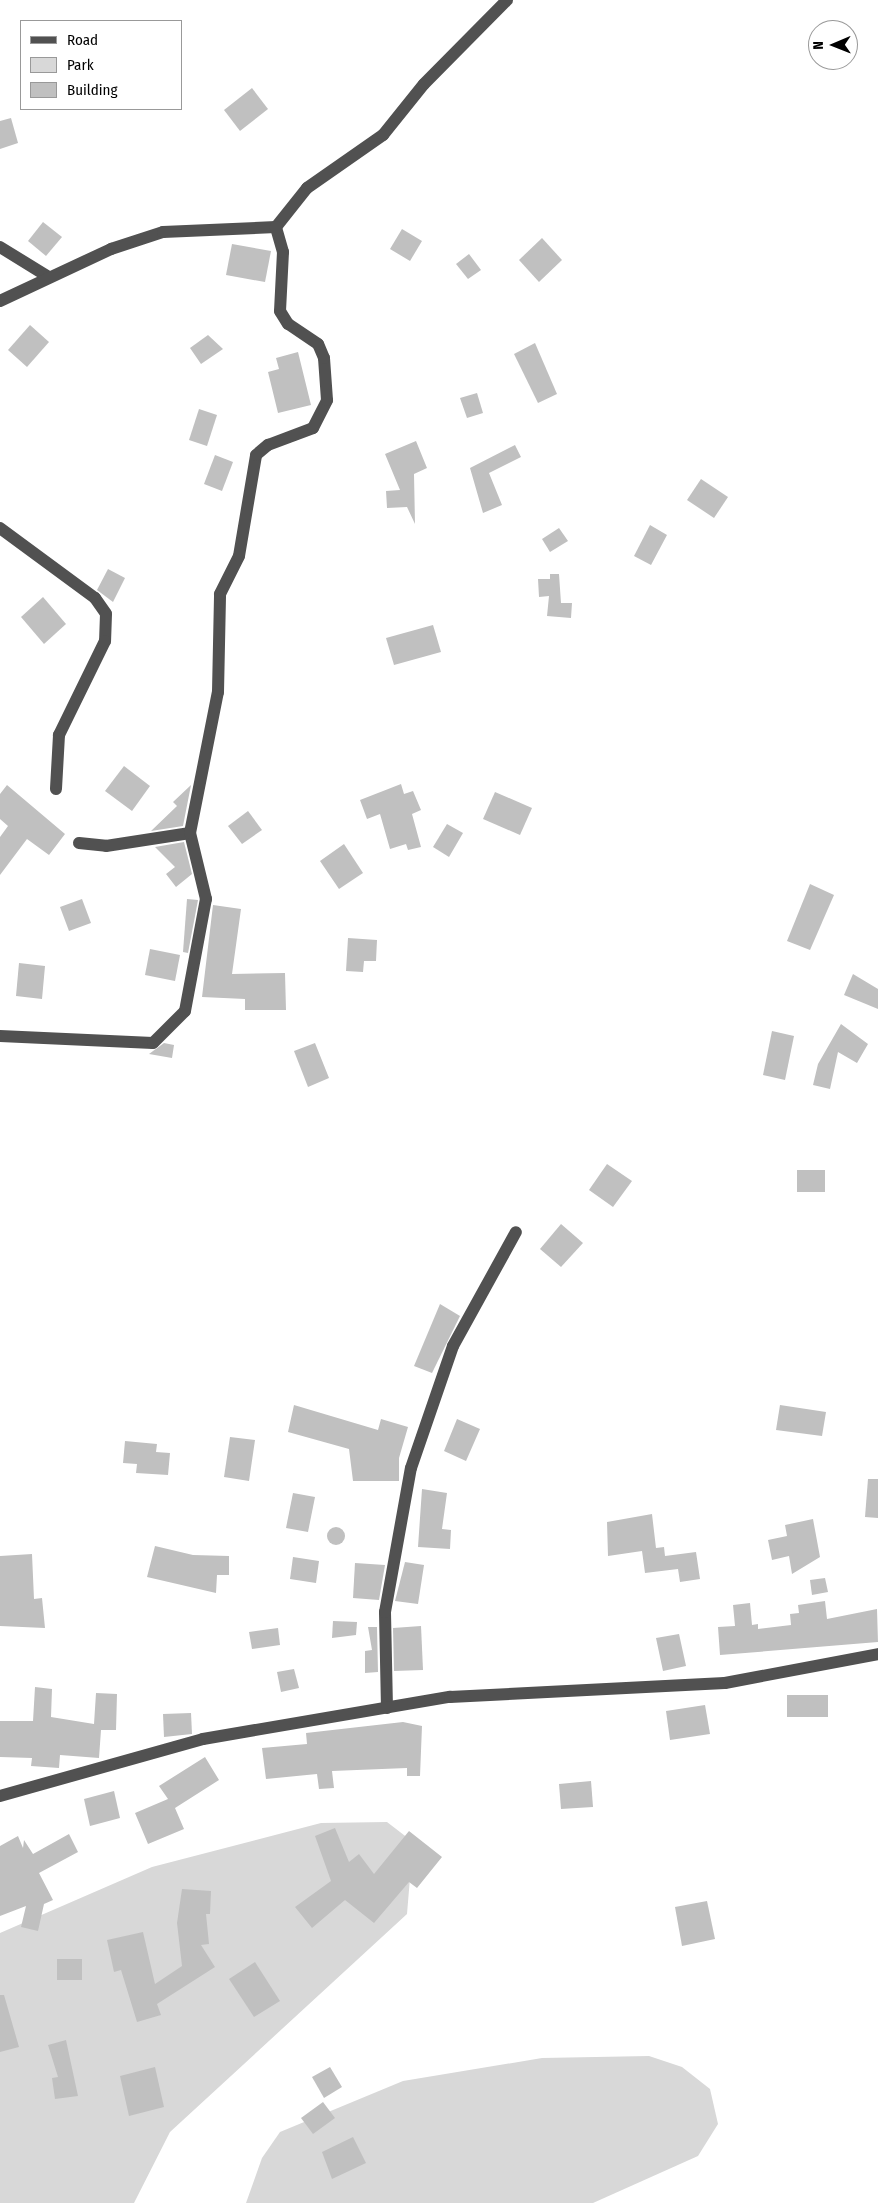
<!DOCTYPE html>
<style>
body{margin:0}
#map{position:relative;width:878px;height:2203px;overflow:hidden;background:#fff;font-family:"Fira Sans Condensed",sans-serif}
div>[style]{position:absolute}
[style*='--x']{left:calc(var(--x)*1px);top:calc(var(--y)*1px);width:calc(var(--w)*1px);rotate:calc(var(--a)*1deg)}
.green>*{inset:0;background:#d8d8d8}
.building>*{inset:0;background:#c0c0c0}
.round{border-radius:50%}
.minor>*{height:12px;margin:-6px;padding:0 6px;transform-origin:6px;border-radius:6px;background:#515151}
span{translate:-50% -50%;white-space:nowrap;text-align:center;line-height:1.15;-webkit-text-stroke:5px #fff;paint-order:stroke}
.legend{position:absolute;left:20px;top:20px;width:162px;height:90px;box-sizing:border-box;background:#fff;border:1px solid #999;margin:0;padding:6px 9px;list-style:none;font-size:15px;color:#000}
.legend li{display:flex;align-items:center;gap:10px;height:25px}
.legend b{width:25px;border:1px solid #999}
.north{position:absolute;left:808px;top:20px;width:50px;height:50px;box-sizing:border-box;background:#fff;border:1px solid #999;border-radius:50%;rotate:269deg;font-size:14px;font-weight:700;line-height:20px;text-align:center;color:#000}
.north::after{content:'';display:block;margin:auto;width:18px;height:22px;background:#000;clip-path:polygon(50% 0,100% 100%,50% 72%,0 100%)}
</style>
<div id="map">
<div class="green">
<i style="clip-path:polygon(387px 1822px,413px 1842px,407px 1914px,170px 2132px,134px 2203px,0 2203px,0 1933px,152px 1867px,321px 1823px)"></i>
<i style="clip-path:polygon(649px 2056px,682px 2067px,710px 2089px,718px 2124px,698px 2156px,593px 2203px,246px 2203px,262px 2158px,280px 2132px,403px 2081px,542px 2058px)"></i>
</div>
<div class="building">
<i style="clip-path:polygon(252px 88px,268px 109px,240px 131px,224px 110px)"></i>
<i style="clip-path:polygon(11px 118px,18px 143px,0 149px,0 121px)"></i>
<i style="clip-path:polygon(43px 222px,62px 237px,46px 256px,28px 241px)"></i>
<i style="clip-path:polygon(402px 229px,422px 241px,410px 261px,390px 249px)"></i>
<i style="clip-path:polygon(542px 238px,562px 260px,539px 282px,519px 260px)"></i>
<i style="clip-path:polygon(232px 244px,271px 251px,265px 282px,226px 275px)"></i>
<i style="clip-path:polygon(469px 254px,481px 270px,468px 279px,456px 264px)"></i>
<i style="clip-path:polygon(30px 325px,49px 342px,27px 367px,8px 350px)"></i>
<i style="clip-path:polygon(208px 335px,223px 349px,201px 364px,190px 348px)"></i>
<i style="clip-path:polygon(535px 343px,557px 394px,538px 403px,514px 354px)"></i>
<i style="clip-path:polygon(298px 352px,311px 405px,278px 413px,268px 372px,279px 369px,276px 358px)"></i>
<i style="clip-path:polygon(477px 393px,483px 413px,467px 418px,460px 398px)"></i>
<i style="clip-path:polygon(199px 409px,217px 415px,207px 446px,189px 440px)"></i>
<i style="clip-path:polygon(416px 441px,427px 468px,414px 474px,415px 524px,407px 507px,387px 508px,386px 491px,400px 490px,385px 454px)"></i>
<i style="clip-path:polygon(515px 445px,521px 457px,489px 473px,502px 505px,483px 513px,470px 468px)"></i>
<i style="clip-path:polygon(215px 455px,233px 462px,222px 491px,204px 484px)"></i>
<i style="clip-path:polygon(701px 479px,728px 497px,714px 518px,687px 500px)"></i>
<i style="clip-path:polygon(650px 525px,667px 535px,651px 565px,634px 556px)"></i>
<i style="clip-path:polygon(559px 528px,568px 541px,550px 552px,542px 539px)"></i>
<i style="clip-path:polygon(108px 569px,125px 578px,113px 602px,97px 590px)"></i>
<i style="clip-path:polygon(550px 574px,559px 574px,561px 603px,572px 603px,571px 618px,547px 616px,549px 596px,539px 597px,538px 579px,550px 579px)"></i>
<i style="clip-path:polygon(43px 597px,66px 624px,44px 644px,21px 617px)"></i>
<i style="clip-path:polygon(433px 625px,441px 652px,394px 665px,386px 638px)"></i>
<i style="clip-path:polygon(124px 766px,150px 786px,132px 811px,105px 791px)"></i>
<i style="clip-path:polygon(401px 784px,404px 794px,413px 791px,421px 810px,412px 814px,421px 847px,408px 850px,406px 844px,390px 849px,380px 814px,367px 819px,360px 800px)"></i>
<i style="clip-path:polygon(7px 785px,65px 834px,49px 855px,27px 839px,0 875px,0 837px,8px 826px,0 819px,0 794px)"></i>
<i style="clip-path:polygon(191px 785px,183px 826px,151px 831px,177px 806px,173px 802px)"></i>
<i style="clip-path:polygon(495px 792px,532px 808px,520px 835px,483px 819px)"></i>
<i style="clip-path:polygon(248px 811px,262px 830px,242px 844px,228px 826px)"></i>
<i style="clip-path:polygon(447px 824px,463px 833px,449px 857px,433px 847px)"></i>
<i style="clip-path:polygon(184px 842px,192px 874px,176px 887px,166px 874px,175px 867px,155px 847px)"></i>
<i style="clip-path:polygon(344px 844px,363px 873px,339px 889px,320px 861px)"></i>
<i style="clip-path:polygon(810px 884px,834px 895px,810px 950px,787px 941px)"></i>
<i style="clip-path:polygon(82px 899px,91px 923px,69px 931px,60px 907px)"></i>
<i style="clip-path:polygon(187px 899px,198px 900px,188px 953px,183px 952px)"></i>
<i style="clip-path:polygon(213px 905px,241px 909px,232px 974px,285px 973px,286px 1010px,245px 1010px,245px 999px,202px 997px)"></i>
<i style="clip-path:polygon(348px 938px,377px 940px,376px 961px,364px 961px,363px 972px,346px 971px)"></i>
<i style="clip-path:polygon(150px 949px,180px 955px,175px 981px,145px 975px)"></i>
<i style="clip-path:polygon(19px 963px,45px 966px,42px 999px,16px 996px)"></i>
<i style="clip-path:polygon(853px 974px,878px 989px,878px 1009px,844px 995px)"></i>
<i style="clip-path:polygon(841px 1024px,868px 1044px,857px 1063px,838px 1052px,830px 1089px,813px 1085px,818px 1064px)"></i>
<i style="clip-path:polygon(772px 1031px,794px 1036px,785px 1080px,763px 1075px)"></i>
<i style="clip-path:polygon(164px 1043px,174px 1045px,172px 1058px,149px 1054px)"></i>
<i style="clip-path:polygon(315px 1043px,329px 1078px,308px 1087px,294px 1051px)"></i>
<i style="clip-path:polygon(607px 1164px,632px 1181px,613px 1207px,589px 1190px)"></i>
<i style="clip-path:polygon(797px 1170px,825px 1170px,825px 1192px,797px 1192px)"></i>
<i style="clip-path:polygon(561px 1224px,583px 1243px,561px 1267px,540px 1249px)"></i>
<i style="clip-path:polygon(440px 1304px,460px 1316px,432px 1373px,414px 1366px)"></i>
<i style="clip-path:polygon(294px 1405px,378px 1430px,381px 1419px,408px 1427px,399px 1458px,399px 1481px,353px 1481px,349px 1449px,288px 1432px)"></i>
<i style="clip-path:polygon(780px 1405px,826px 1412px,822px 1436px,776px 1430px)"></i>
<i style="clip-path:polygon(457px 1419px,480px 1429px,466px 1461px,444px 1451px)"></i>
<i style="clip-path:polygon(230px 1437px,255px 1440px,249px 1481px,224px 1477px)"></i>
<i style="clip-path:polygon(125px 1441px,157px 1444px,156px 1452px,170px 1453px,168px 1475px,136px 1473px,137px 1464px,123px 1463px)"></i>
<i style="clip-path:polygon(868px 1479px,878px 1479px,878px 1518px,865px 1517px)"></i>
<i style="clip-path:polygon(422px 1489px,447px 1493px,442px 1529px,451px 1530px,450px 1549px,418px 1547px)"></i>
<i style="clip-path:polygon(293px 1493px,315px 1497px,308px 1532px,286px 1528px)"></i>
<i style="clip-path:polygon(652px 1514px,656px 1548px,664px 1547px,665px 1556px,696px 1552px,700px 1579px,680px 1582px,678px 1569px,645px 1573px,642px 1551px,608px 1556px,607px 1522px)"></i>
<i style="clip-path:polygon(813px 1519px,820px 1557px,792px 1574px,789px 1556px,772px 1560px,768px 1540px,787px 1536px,785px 1525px)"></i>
<i class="round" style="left:327px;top:1527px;width:18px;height:18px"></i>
<i style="clip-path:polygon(155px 1546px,193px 1555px,229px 1556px,229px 1575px,217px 1575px,216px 1593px,147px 1577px)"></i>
<i style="clip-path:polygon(32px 1554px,34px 1599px,42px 1598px,45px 1628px,0 1626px,0 1556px)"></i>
<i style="clip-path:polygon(293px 1557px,319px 1561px,316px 1583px,290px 1579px)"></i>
<i style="clip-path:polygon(405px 1562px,424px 1565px,418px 1604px,395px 1601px)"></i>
<i style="clip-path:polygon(355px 1563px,385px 1565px,379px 1600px,353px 1598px)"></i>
<i style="clip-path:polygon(825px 1578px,828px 1592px,812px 1595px,810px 1580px)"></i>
<i style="clip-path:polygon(825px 1601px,827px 1619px,877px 1609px,878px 1642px,720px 1655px,718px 1627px,735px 1626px,733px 1605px,750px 1603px,752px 1625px,758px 1624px,758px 1629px,791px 1625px,790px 1614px,799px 1613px,798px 1605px)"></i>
<i style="clip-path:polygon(333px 1621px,357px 1622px,356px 1635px,332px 1638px)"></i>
<i style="clip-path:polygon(421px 1626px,423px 1670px,394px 1671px,393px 1628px)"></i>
<i style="clip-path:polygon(368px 1627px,377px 1627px,378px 1672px,365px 1673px,365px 1651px,372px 1650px)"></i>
<i style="clip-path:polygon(278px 1628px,280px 1645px,252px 1649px,249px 1632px)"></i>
<i style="clip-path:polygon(679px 1634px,686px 1666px,663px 1671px,656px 1638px)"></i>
<i style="clip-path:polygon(294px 1669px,299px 1688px,281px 1692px,277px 1672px)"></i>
<i style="clip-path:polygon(35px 1687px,52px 1689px,51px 1717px,94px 1724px,96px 1693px,117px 1694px,116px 1730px,101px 1730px,99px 1758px,60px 1755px,59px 1768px,31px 1766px,32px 1758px,0 1757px,0 1721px,33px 1721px)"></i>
<i style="clip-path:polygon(787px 1695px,828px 1695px,828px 1717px,787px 1717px)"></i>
<i style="clip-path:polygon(705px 1705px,710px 1734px,670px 1740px,666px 1711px)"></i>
<i style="clip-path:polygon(191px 1713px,192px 1734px,164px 1737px,163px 1714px)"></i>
<i style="clip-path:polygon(403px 1722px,422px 1726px,420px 1776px,407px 1776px,407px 1768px,332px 1771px,334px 1788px,319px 1789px,317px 1774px,266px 1779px,262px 1748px,307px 1744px,306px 1733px)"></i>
<i style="clip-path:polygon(205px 1757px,219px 1780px,175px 1808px,184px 1829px,148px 1844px,135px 1813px,168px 1799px,159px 1786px)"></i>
<i style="clip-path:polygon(591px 1781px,593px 1807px,561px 1809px,559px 1784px)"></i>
<i style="clip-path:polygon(114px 1791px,120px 1818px,90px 1826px,84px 1799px)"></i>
<i style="clip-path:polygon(335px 1828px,349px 1862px,359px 1854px,374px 1874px,409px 1831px,442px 1857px,417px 1888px,409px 1882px,374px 1923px,345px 1900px,312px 1928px,295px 1907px,331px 1881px,315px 1836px)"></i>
<i style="clip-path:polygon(69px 1834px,78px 1852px,39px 1873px,53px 1900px,44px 1904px,38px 1931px,21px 1927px,26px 1906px,0 1916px,0 1846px,18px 1836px,23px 1848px,24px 1840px,33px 1854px)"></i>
<i style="clip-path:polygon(182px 1889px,211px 1891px,210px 1914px,206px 1914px,209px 1944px,201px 1945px,215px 1967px,157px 2004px,161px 2015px,137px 2022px,121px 1970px,114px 1972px,107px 1940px,143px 1932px,155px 1984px,182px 1966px,177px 1923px)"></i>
<i style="clip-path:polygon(707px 1901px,715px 1939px,682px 1946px,675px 1907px)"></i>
<i style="clip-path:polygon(57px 1959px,82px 1959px,82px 1980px,57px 1980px)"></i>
<i style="clip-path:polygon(255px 1962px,280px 2001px,254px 2017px,229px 1979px)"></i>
<i style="clip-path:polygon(0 1995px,4px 1995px,19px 2047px,0 2052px)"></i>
<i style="clip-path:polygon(66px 2040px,78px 2096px,55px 2099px,52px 2078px,58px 2077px,48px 2045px)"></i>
<i style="clip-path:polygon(155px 2067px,164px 2107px,129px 2116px,120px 2076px)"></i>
<i style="clip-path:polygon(330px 2067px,342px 2087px,324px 2098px,312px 2077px)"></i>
<i style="clip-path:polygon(323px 2102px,335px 2118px,313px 2134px,301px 2118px)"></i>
<i style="clip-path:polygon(353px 2137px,366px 2163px,332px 2179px,322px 2152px)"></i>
</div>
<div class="minor">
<i style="--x:0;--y:247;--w:55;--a:31.7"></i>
<i style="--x:0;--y:301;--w:123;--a:-25.1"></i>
<i style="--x:111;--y:249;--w:55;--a:-18.1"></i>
<i style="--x:163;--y:232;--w:113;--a:-2.5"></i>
<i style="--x:276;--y:227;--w:50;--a:-51.5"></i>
<i style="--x:307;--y:188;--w:93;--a:-34.9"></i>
<i style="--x:383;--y:135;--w:65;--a:-51.2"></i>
<i style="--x:424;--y:84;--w:118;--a:-45.3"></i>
<i style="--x:0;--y:528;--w:118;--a:36.4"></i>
<i style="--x:95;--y:598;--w:19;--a:55"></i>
<i style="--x:106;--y:614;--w:27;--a:92"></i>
<i style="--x:105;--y:641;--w:105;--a:116.1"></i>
<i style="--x:59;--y:735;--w:54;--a:93.2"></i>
<i style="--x:79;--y:843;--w:27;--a:6"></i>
<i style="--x:106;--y:846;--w:85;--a:-8.8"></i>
<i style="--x:0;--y:1036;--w:153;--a:2.6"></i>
<i style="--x:153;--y:1043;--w:45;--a:-45"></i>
<i style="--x:185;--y:1011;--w:114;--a:-79.4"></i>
<i style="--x:206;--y:899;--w:68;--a:-103.6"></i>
<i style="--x:190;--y:833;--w:144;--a:-78.8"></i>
<i style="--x:218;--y:692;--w:98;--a:-88.8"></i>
<i style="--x:220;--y:594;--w:42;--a:-63.4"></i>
<i style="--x:239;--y:556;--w:102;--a:-80.4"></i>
<i style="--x:256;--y:455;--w:16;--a:-40"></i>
<i style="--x:268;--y:445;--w:48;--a:-20.7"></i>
<i style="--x:313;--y:428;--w:31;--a:-63"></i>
<i style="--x:327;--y:400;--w:42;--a:-94.1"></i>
<i style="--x:324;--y:358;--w:15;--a:-113"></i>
<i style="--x:318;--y:344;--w:36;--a:-146"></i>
<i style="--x:288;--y:324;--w:15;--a:-122"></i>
<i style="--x:280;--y:311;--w:59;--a:-87.1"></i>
<i style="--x:283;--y:252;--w:26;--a:-106"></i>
<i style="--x:387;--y:1708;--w:96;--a:-91.2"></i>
<i style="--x:385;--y:1612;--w:146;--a:-79.8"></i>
<i style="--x:411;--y:1468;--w:129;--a:-71"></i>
<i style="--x:453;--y:1346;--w:130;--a:-61.1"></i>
<i style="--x:0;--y:1796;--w:211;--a:-15.7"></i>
<i style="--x:203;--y:1739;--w:251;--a:-9.7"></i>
<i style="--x:450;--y:1697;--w:275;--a:-2.9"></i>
<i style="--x:725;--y:1683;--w:156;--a:-10.7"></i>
</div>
<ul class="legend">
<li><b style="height:6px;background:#515151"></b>Road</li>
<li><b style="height:14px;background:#d8d8d8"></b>Park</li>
<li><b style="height:14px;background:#c0c0c0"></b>Building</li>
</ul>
<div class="north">N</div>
</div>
